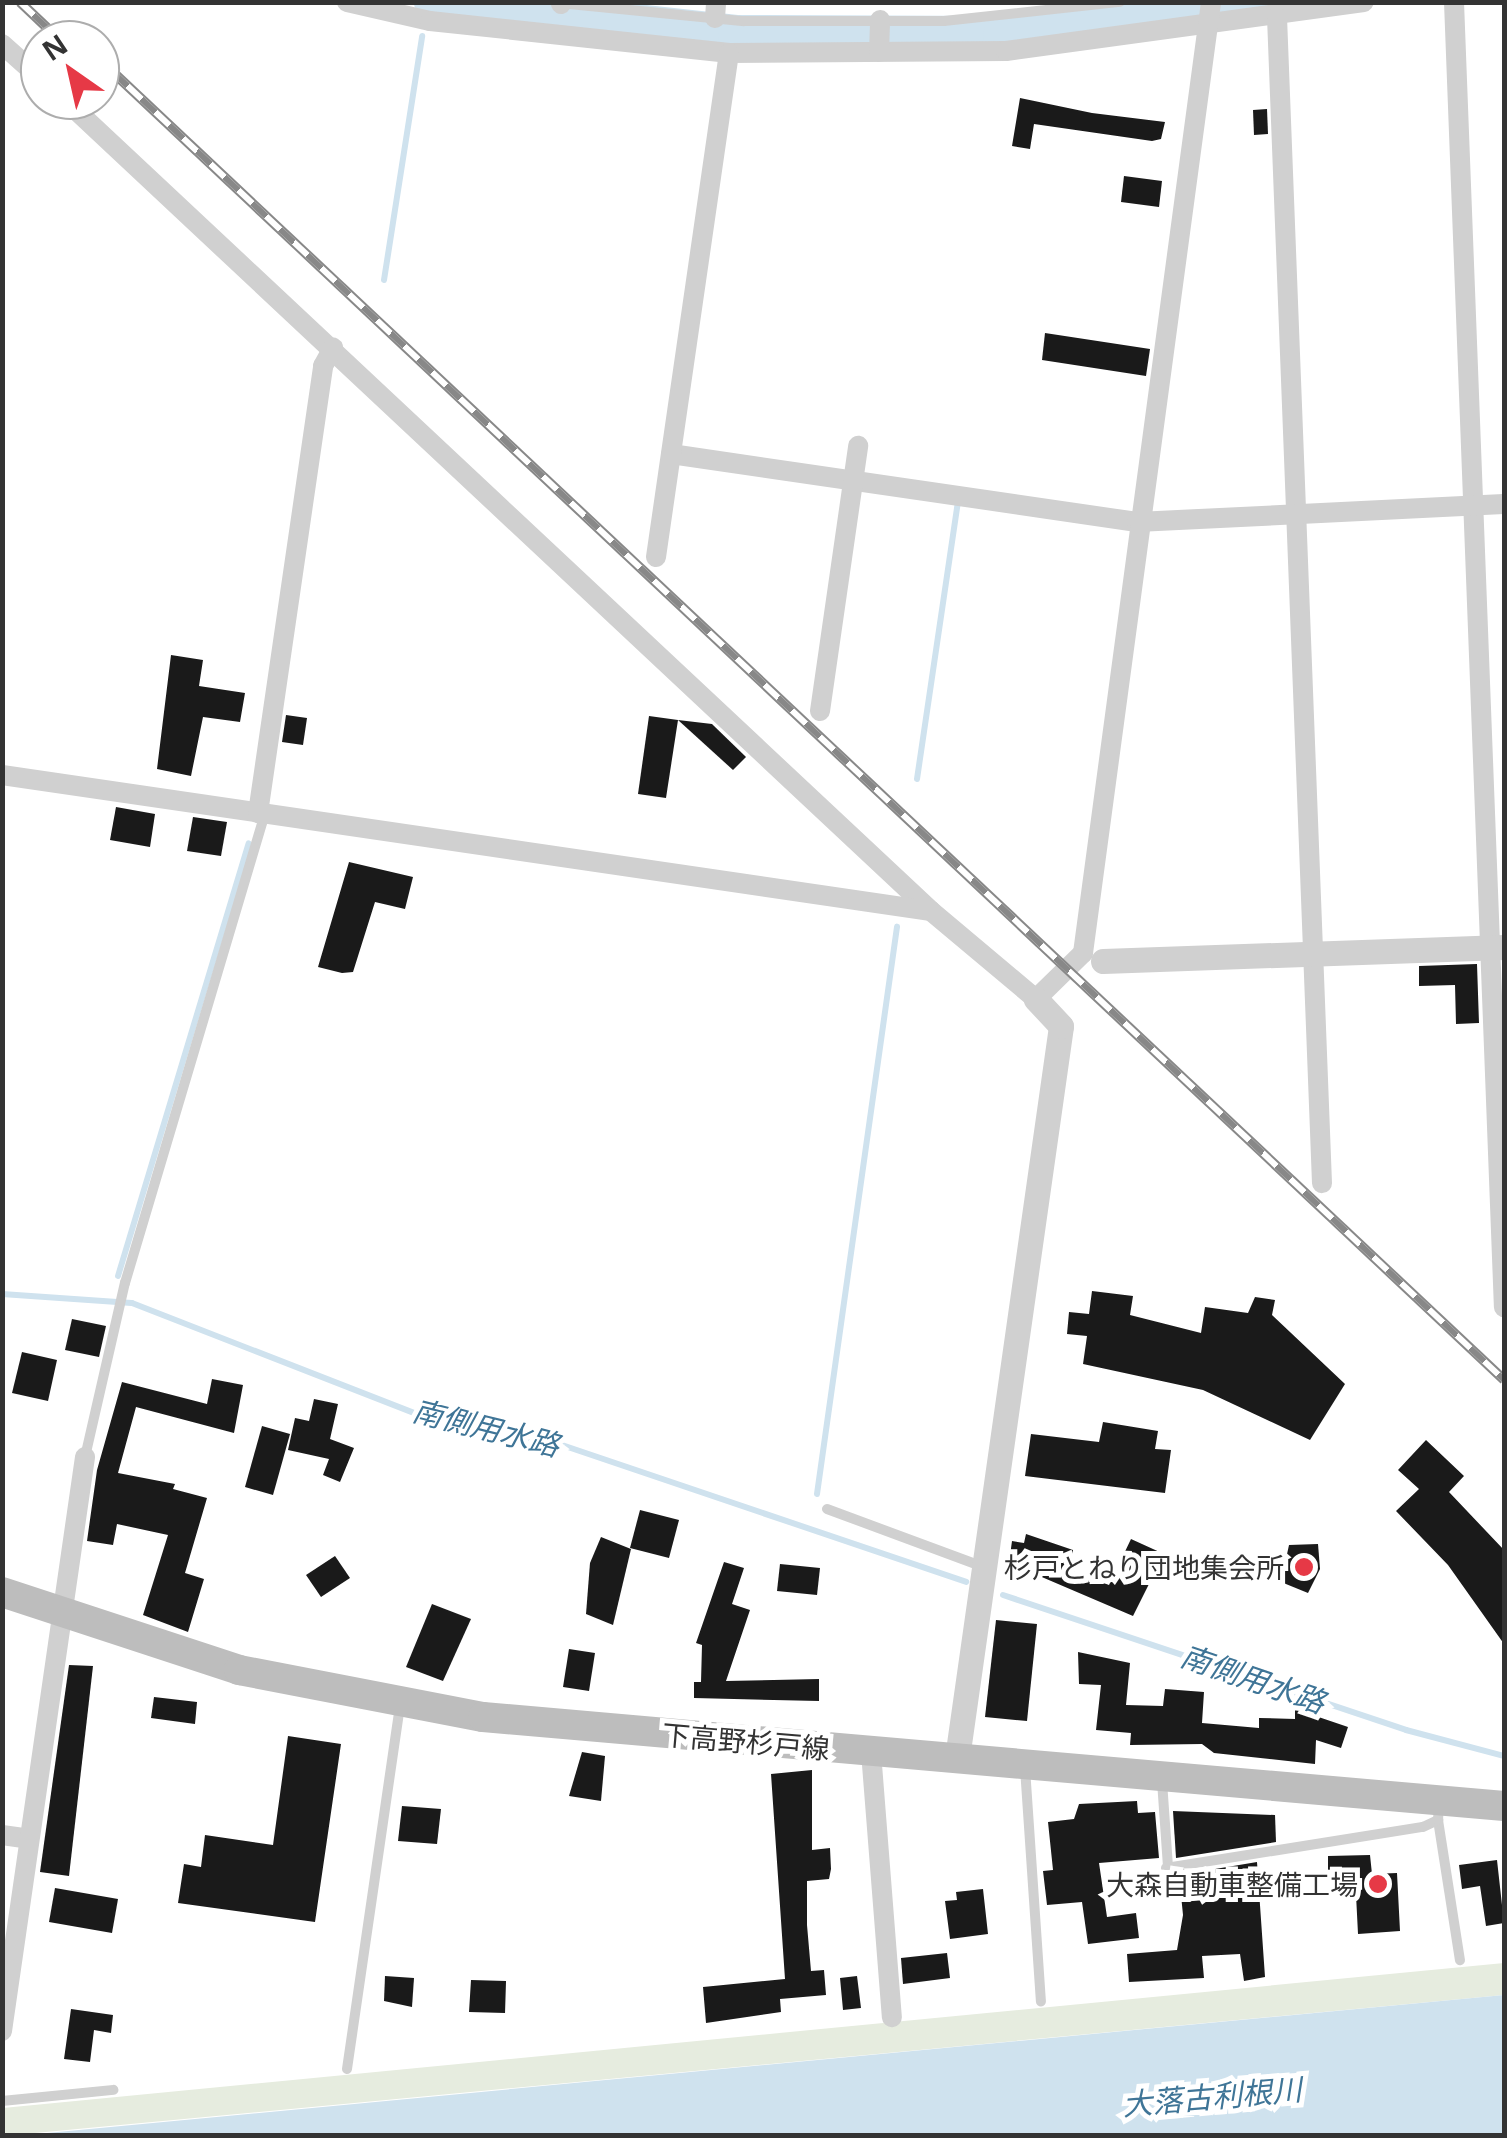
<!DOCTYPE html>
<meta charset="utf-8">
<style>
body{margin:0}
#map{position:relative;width:1507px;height:2138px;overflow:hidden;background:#fff;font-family:"Open Sans","Noto Sans JP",sans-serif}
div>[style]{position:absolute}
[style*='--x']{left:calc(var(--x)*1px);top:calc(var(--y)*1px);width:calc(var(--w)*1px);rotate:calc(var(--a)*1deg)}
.green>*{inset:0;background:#e6ecdf}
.water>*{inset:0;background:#cfe2ee}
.stream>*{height:6px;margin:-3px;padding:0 3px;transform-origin:3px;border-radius:3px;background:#cfe2ee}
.river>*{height:40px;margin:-20px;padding:0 20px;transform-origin:20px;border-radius:20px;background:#cfe2ee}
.building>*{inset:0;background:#1a1a1a}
.service>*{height:10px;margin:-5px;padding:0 5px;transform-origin:5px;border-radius:5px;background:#d0d0d0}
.minor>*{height:20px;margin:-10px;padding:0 10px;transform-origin:10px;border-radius:10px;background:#d0d0d0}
.tertiary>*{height:25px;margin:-12.5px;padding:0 12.5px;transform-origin:12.5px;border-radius:12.5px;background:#d0d0d0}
.secondary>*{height:30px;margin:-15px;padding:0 15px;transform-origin:15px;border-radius:15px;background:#bdbdbd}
.rail>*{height:10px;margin-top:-5px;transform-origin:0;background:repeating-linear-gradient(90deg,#fff 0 19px,#888 0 38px);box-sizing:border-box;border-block:2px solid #888}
.dots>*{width:28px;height:28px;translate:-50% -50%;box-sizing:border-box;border:5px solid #fff;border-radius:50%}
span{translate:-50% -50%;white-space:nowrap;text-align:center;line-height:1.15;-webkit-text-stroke:10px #fff;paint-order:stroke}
.poi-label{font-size:28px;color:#333}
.right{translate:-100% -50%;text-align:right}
.street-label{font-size:28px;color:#333}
.water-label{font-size:30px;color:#3f7597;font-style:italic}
.frame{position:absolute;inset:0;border:5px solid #333;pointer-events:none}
.north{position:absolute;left:20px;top:20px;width:100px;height:100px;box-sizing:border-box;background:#fff;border:2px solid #adadad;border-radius:50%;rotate:326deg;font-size:28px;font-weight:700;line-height:40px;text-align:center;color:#333}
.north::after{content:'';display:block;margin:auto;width:35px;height:45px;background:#e63946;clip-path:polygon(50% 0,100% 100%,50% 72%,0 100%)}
</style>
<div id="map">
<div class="green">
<i style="clip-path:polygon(1504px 1963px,1504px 1995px,3px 2136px,3px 2108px)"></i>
</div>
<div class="water">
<i style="clip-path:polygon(1504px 1995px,1504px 2135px,26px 2135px)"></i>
</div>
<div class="stream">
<i style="--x:384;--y:280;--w:247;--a:-81.1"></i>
<i style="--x:917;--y:779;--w:280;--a:-81.6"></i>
<i style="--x:118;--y:1276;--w:452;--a:-73.2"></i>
<i style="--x:2;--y:1294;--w:130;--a:4"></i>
<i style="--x:132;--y:1303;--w:319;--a:21.3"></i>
<i style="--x:429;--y:1419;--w:132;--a:10.9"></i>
<i style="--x:559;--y:1444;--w:430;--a:18.7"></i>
<i style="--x:817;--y:1494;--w:573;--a:-81.97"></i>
<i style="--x:1003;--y:1595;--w:425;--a:18.5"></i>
<i style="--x:1406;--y:1730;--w:101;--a:14.9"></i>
</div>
<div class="river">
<i style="--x:434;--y:2;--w:306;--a:6.2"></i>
<i style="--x:738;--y:35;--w:265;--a:0.2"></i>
<i style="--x:1003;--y:36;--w:277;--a:-7"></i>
</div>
<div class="building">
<i style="clip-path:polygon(1020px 98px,1092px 113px,1165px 122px,1161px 139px,1152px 141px,1034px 124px,1030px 149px,1012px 146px)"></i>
<i style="clip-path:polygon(1267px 109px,1268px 134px,1254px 135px,1253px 110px)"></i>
<i style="clip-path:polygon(1124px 176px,1162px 181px,1159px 207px,1121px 202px)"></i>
<i style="clip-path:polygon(1045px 333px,1150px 349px,1146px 376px,1042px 360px)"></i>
<i style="clip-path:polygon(171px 655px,203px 660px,199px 686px,245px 693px,240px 722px,203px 717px,191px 776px,157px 769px)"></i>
<i style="clip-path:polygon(286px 715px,307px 718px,303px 745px,282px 742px)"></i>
<i style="clip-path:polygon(649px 716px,678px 720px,666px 798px,638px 794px)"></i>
<i style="clip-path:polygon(678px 720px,712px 724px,746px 757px,733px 770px)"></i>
<i style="clip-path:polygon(116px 807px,155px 814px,150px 847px,110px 840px)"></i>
<i style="clip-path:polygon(193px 817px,227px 822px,221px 856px,187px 851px)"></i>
<i style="clip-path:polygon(349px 862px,413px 877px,405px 909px,375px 902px,353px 972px,342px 973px,318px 967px)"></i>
<i style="clip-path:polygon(1477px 964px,1479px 1023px,1456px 1024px,1455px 985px,1419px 986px,1419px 966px)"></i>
<i style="clip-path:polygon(1092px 1291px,1133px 1296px,1130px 1315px,1201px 1333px,1205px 1307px,1248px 1313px,1255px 1297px,1275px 1300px,1272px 1315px,1345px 1384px,1310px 1440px,1203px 1390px,1083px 1364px,1087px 1336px,1067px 1334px,1069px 1312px,1089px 1314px)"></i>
<i style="clip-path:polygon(72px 1319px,106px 1326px,99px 1357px,65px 1350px)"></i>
<i style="clip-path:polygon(22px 1352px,57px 1360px,48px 1401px,12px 1393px)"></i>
<i style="clip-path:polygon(212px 1379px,243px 1385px,234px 1433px,136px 1407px,118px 1473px,175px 1484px,173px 1489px,207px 1498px,185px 1573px,204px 1579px,188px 1632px,143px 1615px,168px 1535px,117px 1524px,113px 1545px,87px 1541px,97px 1470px,122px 1382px,207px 1404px)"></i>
<i style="clip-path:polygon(314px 1399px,338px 1404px,330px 1439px,354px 1448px,340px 1482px,323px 1475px,329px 1459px,288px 1450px,295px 1418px,309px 1421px)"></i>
<i style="clip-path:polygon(1103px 1422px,1158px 1431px,1155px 1449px,1171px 1450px,1165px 1493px,1025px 1476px,1031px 1434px,1099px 1442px)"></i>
<i style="clip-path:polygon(262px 1426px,290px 1434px,273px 1495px,245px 1487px)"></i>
<i style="clip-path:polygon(1426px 1440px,1464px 1476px,1449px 1492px,1504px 1550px,1504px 1644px,1448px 1565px,1396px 1511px,1419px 1489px,1398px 1470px)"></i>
<i style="clip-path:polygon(640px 1510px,679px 1520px,669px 1558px,630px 1548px)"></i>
<i style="clip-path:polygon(1026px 1534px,1073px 1550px,1070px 1570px,1109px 1585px,1131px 1539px,1164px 1554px,1133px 1616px,1009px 1563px,1012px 1541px,1024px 1543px)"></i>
<i style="clip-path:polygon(601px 1537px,631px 1549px,613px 1625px,586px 1614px,590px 1563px)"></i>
<i style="clip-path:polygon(1318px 1544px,1320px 1569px,1308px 1593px,1281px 1582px,1289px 1545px)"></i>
<i style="clip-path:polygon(335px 1556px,350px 1578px,321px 1597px,306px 1575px)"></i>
<i style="clip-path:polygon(724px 1562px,744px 1568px,732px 1604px,750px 1610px,726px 1681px,819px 1679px,819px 1701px,694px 1698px,694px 1682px,701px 1682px,702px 1645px,696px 1643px)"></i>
<i style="clip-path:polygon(780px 1564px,820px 1568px,817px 1595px,777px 1591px)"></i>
<i style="clip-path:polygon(432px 1604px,471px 1619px,443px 1681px,406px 1667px)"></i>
<i style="clip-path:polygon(996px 1620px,1037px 1624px,1027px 1721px,985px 1717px)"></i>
<i style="clip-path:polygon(569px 1649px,595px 1653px,589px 1691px,563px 1687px)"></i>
<i style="clip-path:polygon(1078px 1652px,1130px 1663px,1126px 1705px,1163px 1706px,1165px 1689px,1204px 1692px,1202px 1723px,1259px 1728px,1259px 1718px,1295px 1719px,1295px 1709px,1348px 1727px,1341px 1748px,1316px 1740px,1315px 1764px,1214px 1753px,1202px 1744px,1130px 1745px,1131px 1733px,1096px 1730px,1101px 1685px,1079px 1684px)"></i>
<i style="clip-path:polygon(69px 1665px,93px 1666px,69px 1876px,40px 1872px)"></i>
<i style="clip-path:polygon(154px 1697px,197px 1702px,195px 1724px,151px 1718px)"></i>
<i style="clip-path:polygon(288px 1736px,341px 1744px,315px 1922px,178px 1903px,184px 1864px,201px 1867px,205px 1835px,273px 1845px)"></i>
<i style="clip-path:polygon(582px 1752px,605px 1756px,601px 1801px,569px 1796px)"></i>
<i style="clip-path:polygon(812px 1770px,812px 1850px,830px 1848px,831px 1869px,829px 1879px,807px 1881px,807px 1925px,811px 1971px,824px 1970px,826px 1995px,780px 1999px,781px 2012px,706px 2023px,703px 1987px,785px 1979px,771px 1774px)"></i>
<i style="clip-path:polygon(1137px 1801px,1138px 1813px,1155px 1812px,1159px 1858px,1099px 1863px,1107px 1917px,1136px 1913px,1139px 1938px,1088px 1944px,1082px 1902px,1047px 1905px,1043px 1871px,1053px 1870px,1048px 1822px,1074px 1819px,1079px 1804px)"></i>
<i style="clip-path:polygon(402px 1806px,441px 1809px,437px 1844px,398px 1841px)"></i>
<i style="clip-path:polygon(1173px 1811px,1275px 1815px,1276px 1842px,1176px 1858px)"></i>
<i style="clip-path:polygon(1370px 1855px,1372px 1874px,1397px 1873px,1400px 1931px,1358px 1934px,1355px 1875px,1328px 1876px,1328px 1856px)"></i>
<i style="clip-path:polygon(1497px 1860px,1504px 1923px,1486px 1926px,1480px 1886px,1462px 1889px,1459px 1865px)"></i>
<i style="clip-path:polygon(1257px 1862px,1265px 1977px,1244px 1981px,1240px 1954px,1202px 1956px,1204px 1978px,1129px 1982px,1127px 1954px,1177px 1950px,1183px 1915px,1179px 1875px)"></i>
<i style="clip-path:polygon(55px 1888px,118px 1899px,112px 1933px,49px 1922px)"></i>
<i style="clip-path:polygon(983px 1889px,988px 1934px,950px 1939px,945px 1901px,957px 1900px,956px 1892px)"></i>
<i style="clip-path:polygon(947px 1953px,950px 1978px,903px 1984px,901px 1958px)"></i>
<i style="clip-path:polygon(385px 1976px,414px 1978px,412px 2007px,384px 2001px)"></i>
<i style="clip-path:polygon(857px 1976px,861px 2008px,843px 2010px,840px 1978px)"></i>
<i style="clip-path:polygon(471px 1980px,506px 1981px,505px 2013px,469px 2012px)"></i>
<i style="clip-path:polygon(71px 2009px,113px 2015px,111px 2033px,94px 2030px,90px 2062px,64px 2059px)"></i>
</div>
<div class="service">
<i style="--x:559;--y:3;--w:186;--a:5.6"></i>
<i style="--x:744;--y:21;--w:200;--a:0"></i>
<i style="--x:944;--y:21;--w:177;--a:-6.2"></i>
<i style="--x:85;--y:1457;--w:179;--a:-77.1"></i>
<i style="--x:125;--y:1283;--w:489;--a:-73.4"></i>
<i style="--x:827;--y:1509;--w:167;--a:20.3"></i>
<i style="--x:1025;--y:1768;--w:234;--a:86.1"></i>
<i style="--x:1162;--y:1781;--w:113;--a:86"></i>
<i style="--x:1438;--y:1820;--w:142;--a:81.1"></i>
<i style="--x:1166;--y:1868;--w:260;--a:-9.1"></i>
<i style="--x:1423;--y:1827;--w:17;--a:-25"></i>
<i style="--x:1438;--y:1820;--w:16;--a:-86"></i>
<i style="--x:347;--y:2069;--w:368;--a:-81.7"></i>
<i style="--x:2;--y:2101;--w:112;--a:-5.7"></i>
</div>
<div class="minor">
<i style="--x:347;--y:2;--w:85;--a:12.9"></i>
<i style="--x:430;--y:21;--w:301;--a:6.1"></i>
<i style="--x:729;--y:53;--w:277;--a:-0.4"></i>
<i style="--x:1006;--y:51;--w:361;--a:-7.8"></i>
<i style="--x:1454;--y:2;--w:1306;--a:87.81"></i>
<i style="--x:561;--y:4;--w:2;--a:-63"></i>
<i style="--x:1277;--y:17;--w:1167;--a:87.79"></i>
<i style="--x:715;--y:18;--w:16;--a:-86"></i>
<i style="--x:2;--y:44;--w:51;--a:41.8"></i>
<i style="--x:879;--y:52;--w:32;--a:-88"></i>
<i style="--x:65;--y:100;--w:1186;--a:43.12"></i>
<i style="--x:931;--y:911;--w:137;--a:40"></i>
<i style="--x:1036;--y:999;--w:66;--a:-44.4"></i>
<i style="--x:671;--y:454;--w:471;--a:8.3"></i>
<i style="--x:1137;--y:522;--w:367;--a:-2.8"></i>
<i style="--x:656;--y:557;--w:509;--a:-81.76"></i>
<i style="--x:820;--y:711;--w:268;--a:-81.8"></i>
<i style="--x:2;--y:775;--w:939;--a:8.33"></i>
<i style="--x:258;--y:813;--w:452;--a:-81.7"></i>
<i style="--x:323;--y:366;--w:21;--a:-61"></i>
<i style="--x:1083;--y:953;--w:960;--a:-82.33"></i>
<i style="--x:871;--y:1752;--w:266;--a:85.5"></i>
<i style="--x:2;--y:1835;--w:27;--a:8"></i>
<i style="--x:2;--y:2031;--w:580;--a:-81.77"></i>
</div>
<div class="tertiary">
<i style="--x:1103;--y:961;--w:401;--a:-2"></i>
<i style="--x:957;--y:1758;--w:739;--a:-81.91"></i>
<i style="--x:1061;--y:1026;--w:37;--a:-133"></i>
</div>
<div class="secondary">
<i style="--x:2;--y:1592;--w:250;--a:18.2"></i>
<i style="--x:239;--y:1670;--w:248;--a:10.9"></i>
<i style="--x:483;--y:1717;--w:1025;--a:4.98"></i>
</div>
<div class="rail">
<i style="--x:20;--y:2;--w:55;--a:43.5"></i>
<i style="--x:100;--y:60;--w:1927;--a:43.23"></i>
</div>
<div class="dots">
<i style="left:1304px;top:1567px;background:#e63946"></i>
<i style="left:1378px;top:1884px;background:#e63946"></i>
</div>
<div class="poi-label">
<span class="right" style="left:1284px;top:1567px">杉戸とねり団地集会所</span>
<span class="right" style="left:1358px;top:1884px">大森自動車整備工場</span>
</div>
<div class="street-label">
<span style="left:746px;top:1741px;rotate:5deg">下高野杉戸線</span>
</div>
<div class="water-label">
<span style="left:486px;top:1428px;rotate:14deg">南側用水路</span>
<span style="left:1253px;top:1679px;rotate:19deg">南側用水路</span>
<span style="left:1212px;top:2097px;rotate:-5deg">大落古利根川</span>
</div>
<div class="frame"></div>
<div class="north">N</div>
</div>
